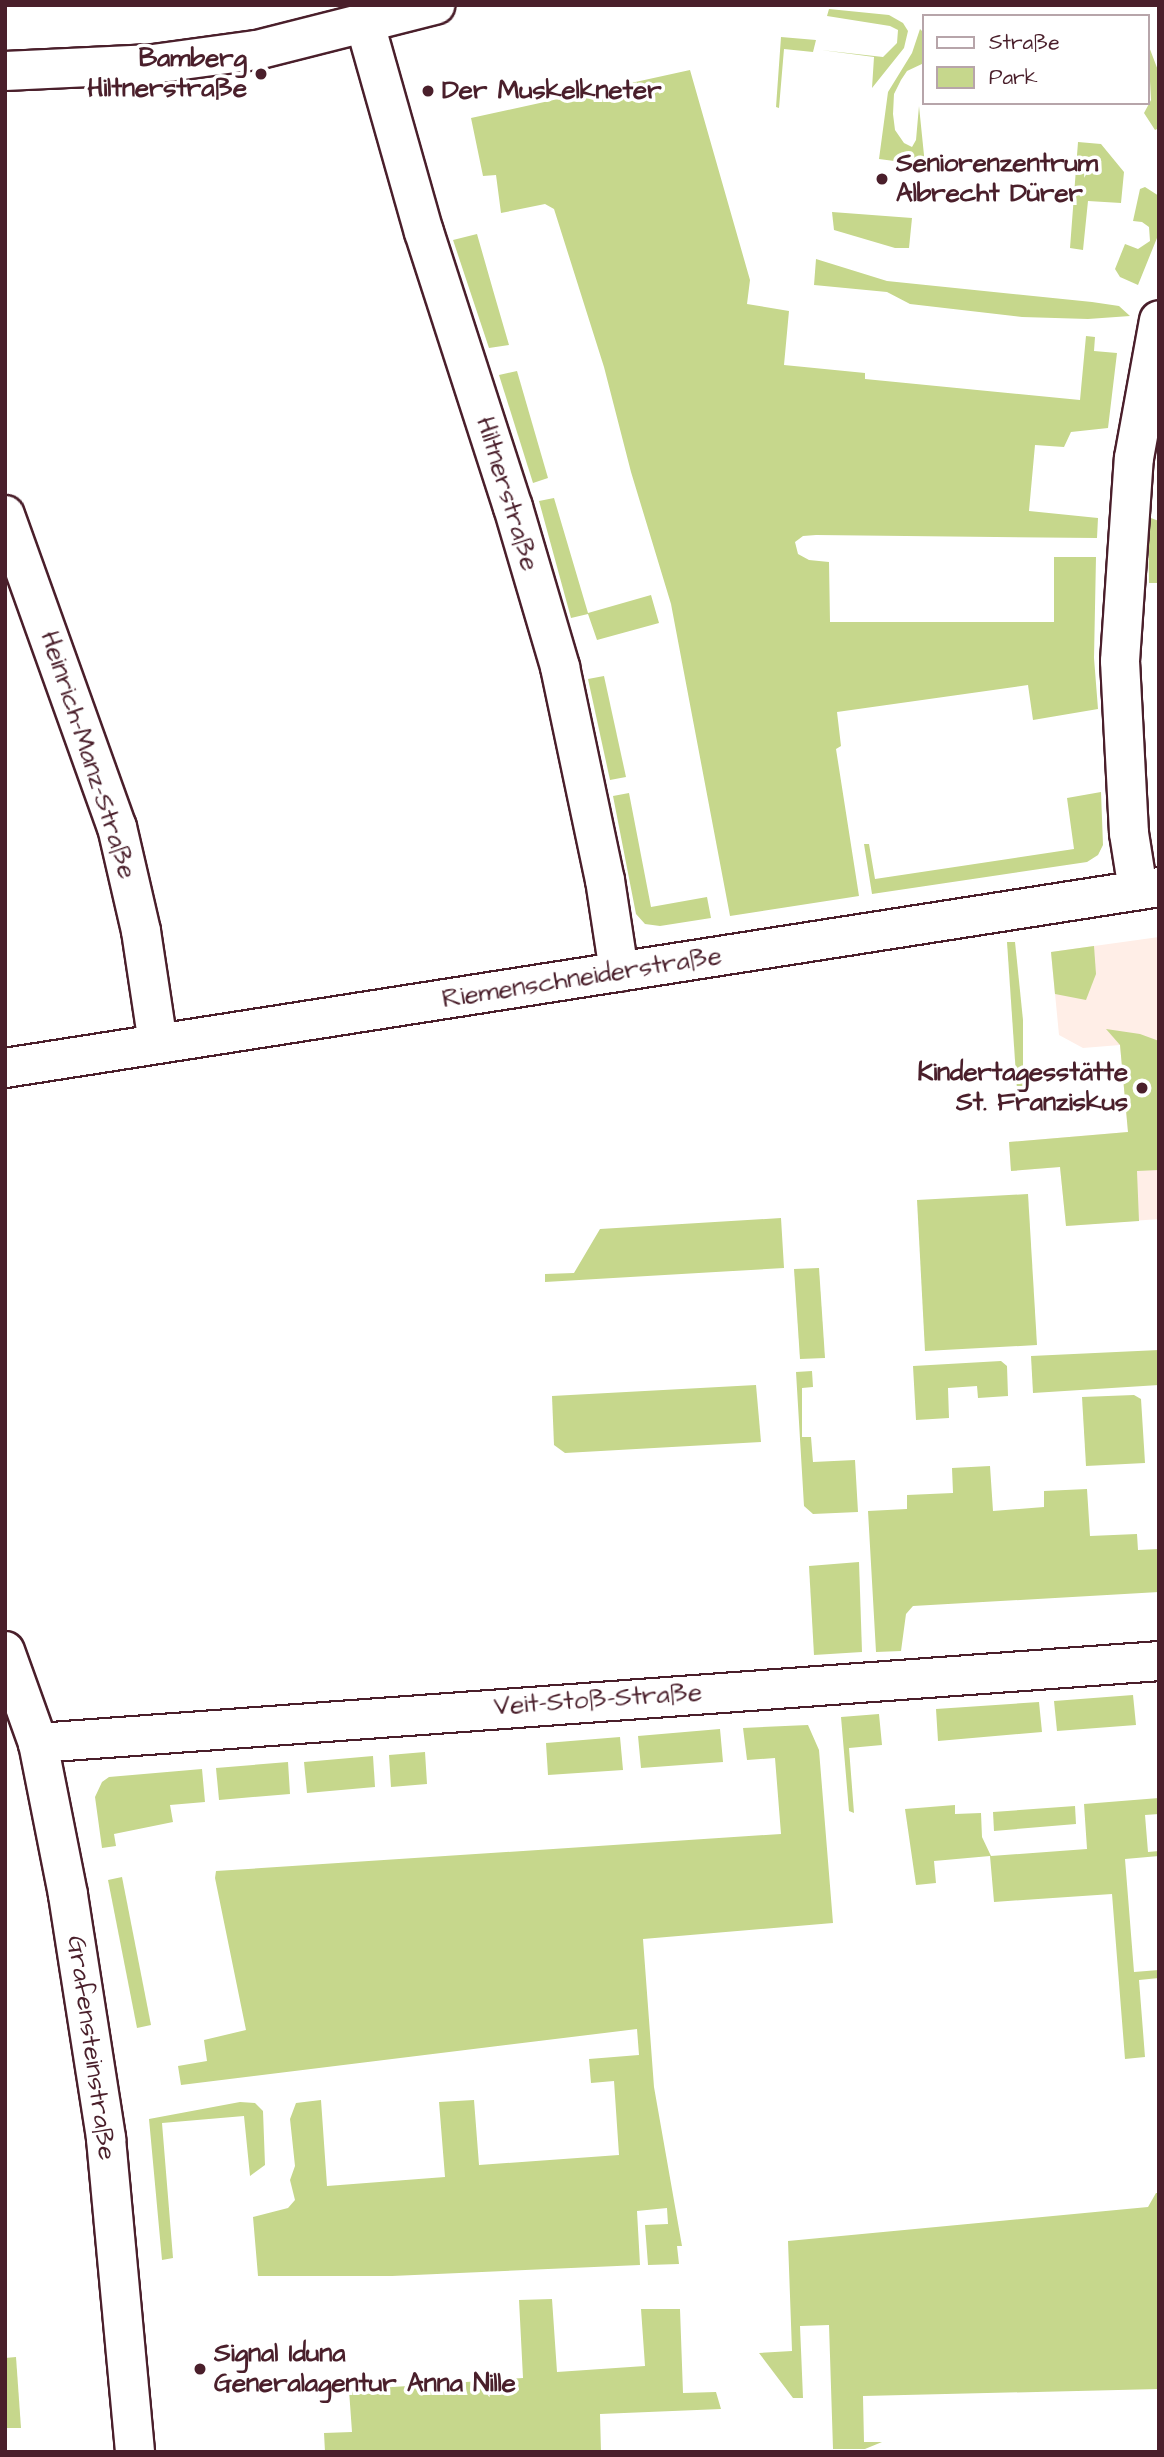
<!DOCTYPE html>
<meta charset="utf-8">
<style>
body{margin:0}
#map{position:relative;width:1164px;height:2457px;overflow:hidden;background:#fff;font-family:"Architects Daughter",sans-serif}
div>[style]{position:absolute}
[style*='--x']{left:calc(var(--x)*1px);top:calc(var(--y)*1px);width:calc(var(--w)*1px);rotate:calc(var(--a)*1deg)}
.built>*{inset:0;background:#ffeee7}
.green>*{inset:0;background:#c6d78c}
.roads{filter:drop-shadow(2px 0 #4a1f2b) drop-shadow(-2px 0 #4a1f2b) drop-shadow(0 2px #4a1f2b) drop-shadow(0 -2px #4a1f2b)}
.minor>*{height:38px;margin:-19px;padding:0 19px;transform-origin:19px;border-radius:19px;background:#fff}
.major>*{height:38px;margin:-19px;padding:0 19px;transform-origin:19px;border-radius:19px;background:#fff}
.dots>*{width:19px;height:19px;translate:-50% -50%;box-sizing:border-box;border:4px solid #fff;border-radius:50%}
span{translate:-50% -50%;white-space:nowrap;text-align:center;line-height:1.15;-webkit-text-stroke:7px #fff;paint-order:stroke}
.poi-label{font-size:26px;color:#4a1f2b;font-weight:700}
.right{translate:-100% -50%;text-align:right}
.left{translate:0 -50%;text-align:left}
.street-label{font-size:26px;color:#4a1f2b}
.frame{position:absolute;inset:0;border:7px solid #4a1f2b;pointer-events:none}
.legend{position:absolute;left:922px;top:14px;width:228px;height:91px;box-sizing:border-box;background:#fff;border:2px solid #b7a5aa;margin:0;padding:9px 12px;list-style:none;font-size:21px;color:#4a1f2b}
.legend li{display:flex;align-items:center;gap:14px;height:35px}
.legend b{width:35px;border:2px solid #b7a5aa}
</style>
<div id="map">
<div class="built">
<i style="clip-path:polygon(1159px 937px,1159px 1219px,1066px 1226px,1060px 1167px,1011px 1171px,1009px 1142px,1128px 1132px,1120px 1045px,1083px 1048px,1059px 1035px,1051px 952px)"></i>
</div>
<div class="green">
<i style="clip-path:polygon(829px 9px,889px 15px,903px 23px,908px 31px,904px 48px,872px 88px,874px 57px,821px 50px,883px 57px,897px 43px,898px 30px,890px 26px,827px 16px)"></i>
<i style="clip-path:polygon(920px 29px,924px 33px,924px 63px,907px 71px,901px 80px,894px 94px,893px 114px,895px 130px,904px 143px,912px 147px,916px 140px,919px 106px,925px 165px,879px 159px,888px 92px,912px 53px)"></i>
<i style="clip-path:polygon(781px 37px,816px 40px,813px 52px,784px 49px,779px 108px,776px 107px)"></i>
<i style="clip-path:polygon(1148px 44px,1159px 73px,1159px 128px,1155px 130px,1144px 113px,1151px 100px)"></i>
<i style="clip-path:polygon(690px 70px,750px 280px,747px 304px,789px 311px,784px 365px,865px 373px,865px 379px,1080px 400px,1086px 336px,1095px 337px,1094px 351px,1117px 353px,1108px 428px,1071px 432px,1064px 447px,1035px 445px,1029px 511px,1098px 518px,1097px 538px,816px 535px,803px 536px,795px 542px,798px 554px,809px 560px,829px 562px,830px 622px,1054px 622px,1054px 557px,1096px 557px,1094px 658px,1098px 709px,1033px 720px,1028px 685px,837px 712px,841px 746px,836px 749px,859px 896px,730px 916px,671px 604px,631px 472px,604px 367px,554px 209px,545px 204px,501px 213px,496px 175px,483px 176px,471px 118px)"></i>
<i style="clip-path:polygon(1078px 142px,1101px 144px,1124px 172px,1121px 203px,1088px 201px,1083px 250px,1070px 248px)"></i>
<i style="clip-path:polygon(1145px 187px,1159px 196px,1159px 233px,1138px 285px,1120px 277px,1115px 269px,1125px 244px,1138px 249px,1150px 241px,1149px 227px,1142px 222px,1133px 221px,1140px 189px)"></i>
<i style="clip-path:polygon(832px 212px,912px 218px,909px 248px,895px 248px,834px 230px)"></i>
<i style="clip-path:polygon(477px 234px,495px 297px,509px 345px,489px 348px,453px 240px)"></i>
<i style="clip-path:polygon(816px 259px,887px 281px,1092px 302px,1119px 306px,1130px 316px,1088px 319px,1022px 317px,910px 304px,887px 292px,814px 285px)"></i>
<i style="clip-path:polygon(517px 371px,548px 478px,533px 483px,499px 375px)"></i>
<i style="clip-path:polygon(554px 498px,588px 613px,651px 595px,659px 623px,597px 640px,588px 614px,571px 618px,539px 501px)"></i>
<i style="clip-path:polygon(1148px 517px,1159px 521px,1159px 583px,1149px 583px)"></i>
<i style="clip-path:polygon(604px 676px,626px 777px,610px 780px,588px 679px)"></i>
<i style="clip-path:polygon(1101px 792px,1103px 845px,1098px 855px,1087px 862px,872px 894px,864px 844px,869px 844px,875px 879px,1074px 849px,1067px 798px)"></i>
<i style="clip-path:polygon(629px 793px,651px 907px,707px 897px,711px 918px,660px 926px,645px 924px,636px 914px,613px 796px)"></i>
<i style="clip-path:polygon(1007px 942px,1015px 942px,1023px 1020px,1023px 1089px,1017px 1090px)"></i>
<i style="clip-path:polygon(1094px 946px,1096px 974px,1086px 1000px,1055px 994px,1051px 952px)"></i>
<i style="clip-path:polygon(1106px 1029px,1140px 1034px,1159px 1041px,1159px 1170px,1137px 1171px,1139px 1221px,1066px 1226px,1060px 1167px,1011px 1171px,1009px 1142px,1128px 1132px,1120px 1045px)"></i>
<i style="clip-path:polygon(1028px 1194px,1037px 1345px,925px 1351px,917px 1200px)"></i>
<i style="clip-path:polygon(781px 1218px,784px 1268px,545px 1282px,545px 1274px,574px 1273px,600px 1229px)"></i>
<i style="clip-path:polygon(819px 1268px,825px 1358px,800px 1359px,794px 1269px)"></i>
<i style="clip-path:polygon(1159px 1350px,1159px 1385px,1033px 1393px,1031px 1356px)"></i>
<i style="clip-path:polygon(1001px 1361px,1007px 1366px,1008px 1396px,978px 1398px,977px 1386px,948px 1388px,949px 1418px,916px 1420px,913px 1366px)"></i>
<i style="clip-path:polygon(812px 1371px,813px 1387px,802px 1388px,802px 1437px,811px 1437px,813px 1462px,855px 1460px,858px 1512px,813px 1514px,804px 1506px,796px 1372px)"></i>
<i style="clip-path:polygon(756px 1385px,761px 1442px,565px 1453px,554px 1445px,552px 1396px)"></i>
<i style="clip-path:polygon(1134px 1395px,1141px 1399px,1145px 1463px,1086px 1466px,1082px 1397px)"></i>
<i style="clip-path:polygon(990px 1466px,993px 1511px,1044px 1507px,1044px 1491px,1087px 1489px,1090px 1536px,1137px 1534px,1138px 1550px,1159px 1549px,1159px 1592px,913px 1606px,906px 1614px,901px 1651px,876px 1652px,868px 1511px,907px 1509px,907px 1495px,953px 1493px,952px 1468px)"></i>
<i style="clip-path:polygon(859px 1562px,862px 1652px,814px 1655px,809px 1566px)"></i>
<i style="clip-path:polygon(1133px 1695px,1136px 1725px,1057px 1731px,1054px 1701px)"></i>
<i style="clip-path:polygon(1039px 1702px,1042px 1732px,938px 1741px,936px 1709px)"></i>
<i style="clip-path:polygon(879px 1714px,882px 1745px,849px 1748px,854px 1813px,849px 1811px,841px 1717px)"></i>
<i style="clip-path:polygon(808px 1725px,819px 1750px,833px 1923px,643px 1939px,654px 2087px,682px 2246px,677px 2246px,679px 2264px,648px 2265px,645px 2225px,668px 2224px,667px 2208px,637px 2211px,640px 2265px,392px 2276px,258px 2276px,253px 2217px,288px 2208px,295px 2200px,290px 2180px,295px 2166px,290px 2119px,296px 2103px,321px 2100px,327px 2186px,445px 2177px,439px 2102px,474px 2100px,479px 2165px,619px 2155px,614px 2081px,591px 2083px,589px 2059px,639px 2055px,637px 2029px,181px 2085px,178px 2066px,207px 2061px,204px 2040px,246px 2030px,215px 1878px,216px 1871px,781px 1834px,775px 1758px,747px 1760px,743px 1728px)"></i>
<i style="clip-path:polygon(720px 1729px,723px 1762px,641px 1768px,638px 1736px)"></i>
<i style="clip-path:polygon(620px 1737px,623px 1770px,548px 1775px,546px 1743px)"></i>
<i style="clip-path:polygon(425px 1752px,427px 1784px,391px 1787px,389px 1755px)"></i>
<i style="clip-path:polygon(373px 1756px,375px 1787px,307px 1793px,304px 1762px)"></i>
<i style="clip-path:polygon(288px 1762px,290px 1794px,219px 1800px,216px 1768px)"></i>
<i style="clip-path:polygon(202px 1769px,205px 1802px,170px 1805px,173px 1822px,114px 1834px,116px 1846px,102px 1848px,95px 1797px,102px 1782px,109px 1777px)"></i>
<i style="clip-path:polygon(1159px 1798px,1159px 1814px,1145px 1815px,1148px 1852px,1159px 1851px,1159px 1856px,1125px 1859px,1134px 1972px,1159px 1970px,1159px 1978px,1139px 1980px,1145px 2057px,1125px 2059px,1112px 1894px,994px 1902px,990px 1856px,934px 1861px,936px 1883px,916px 1885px,905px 1809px,955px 1805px,955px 1814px,981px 1813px,982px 1837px,991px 1856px,1087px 1849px,1084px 1804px)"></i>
<i style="clip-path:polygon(1075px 1806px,1076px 1824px,994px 1831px,993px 1812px)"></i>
<i style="clip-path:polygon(122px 1877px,151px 2025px,137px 2028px,108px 1880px)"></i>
<i style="clip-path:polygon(240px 2102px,255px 2103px,263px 2111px,265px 2165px,250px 2176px,244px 2116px,162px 2123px,173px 2258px,162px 2260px,149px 2119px)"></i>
<i style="clip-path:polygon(1156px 2193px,1159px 2193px,1159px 2389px,863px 2396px,864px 2442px,882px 2442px,865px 2449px,833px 2449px,829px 2325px,800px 2326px,803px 2398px,793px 2398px,759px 2353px,792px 2351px,788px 2241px,1148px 2207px)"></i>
<i style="clip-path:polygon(552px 2299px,557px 2372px,645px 2366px,641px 2309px,680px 2309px,683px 2393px,716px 2392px,721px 2409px,600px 2414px,601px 2452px,325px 2452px,324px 2433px,352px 2432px,349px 2390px,523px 2378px,519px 2300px)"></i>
<i style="clip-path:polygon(16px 2357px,21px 2428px,5px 2428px,5px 2358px)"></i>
</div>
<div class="roads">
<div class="minor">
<i style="--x:365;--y:24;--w:216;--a:74.2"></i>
<i style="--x:424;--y:232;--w:289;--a:72.1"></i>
<i style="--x:513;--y:507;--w:167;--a:73.6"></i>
<i style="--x:560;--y:667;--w:218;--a:78.1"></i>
<i style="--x:605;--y:880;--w:93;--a:81.3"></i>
<i style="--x:5;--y:515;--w:331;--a:70.3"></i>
<i style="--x:117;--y:827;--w:107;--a:77"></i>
<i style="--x:141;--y:931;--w:113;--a:81.4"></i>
<i style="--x:1138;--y:890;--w:58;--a:-99"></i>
<i style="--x:1129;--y:833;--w:172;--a:-93"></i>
<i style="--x:1120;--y:661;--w:203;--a:-86.1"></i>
<i style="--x:1134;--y:458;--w:140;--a:-79.7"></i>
<i style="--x:5;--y:1068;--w:1168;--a:-8.91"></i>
<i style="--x:5;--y:1651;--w:98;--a:70.3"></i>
<i style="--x:38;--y:1743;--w:155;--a:78.8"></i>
<i style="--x:68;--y:1895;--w:247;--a:81.1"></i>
<i style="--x:106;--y:2139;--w:314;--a:84.7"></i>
<i style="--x:38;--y:1743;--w:1124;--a:-4.18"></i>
</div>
<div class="major">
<i style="--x:5;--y:71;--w:148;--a:-2.7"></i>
<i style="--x:153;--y:64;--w:105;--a:-7.7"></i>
<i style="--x:257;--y:50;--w:184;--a:-14.2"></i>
</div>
</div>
<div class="dots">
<i style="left:261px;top:74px;background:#4a1f2b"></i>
<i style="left:428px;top:91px;background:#4a1f2b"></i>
<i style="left:882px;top:179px;background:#4a1f2b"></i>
<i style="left:1142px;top:1088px;background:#4a1f2b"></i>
<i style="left:200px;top:2369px;background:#4a1f2b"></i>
</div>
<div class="poi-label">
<span class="right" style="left:247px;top:74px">Bamberg<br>Hiltnerstraße</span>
<span class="left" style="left:442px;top:91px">Der Muskelkneter</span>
<span class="left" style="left:896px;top:179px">Seniorenzentrum<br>Albrecht Dürer</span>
<span class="right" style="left:1128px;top:1088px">Kindertagesstätte<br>St. Franziskus</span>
<span class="left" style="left:214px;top:2369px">Signal Iduna<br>Generalagentur Anna Nille</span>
</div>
<div class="street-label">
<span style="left:507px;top:494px;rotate:73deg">Hiltnerstraße</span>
<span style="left:88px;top:755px;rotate:72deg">Heinrich-Manz-Straße</span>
<span style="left:582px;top:978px;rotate:-9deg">Riemenschneiderstraße</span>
<span style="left:598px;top:1700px;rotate:-4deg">Veit-Stoß-Straße</span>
<span style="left:91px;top:2048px;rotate:82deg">Grafensteinstraße</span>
</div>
<div class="frame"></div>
<ul class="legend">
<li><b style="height:9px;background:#fff"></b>Straße</li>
<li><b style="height:19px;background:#c6d78c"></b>Park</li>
</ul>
</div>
